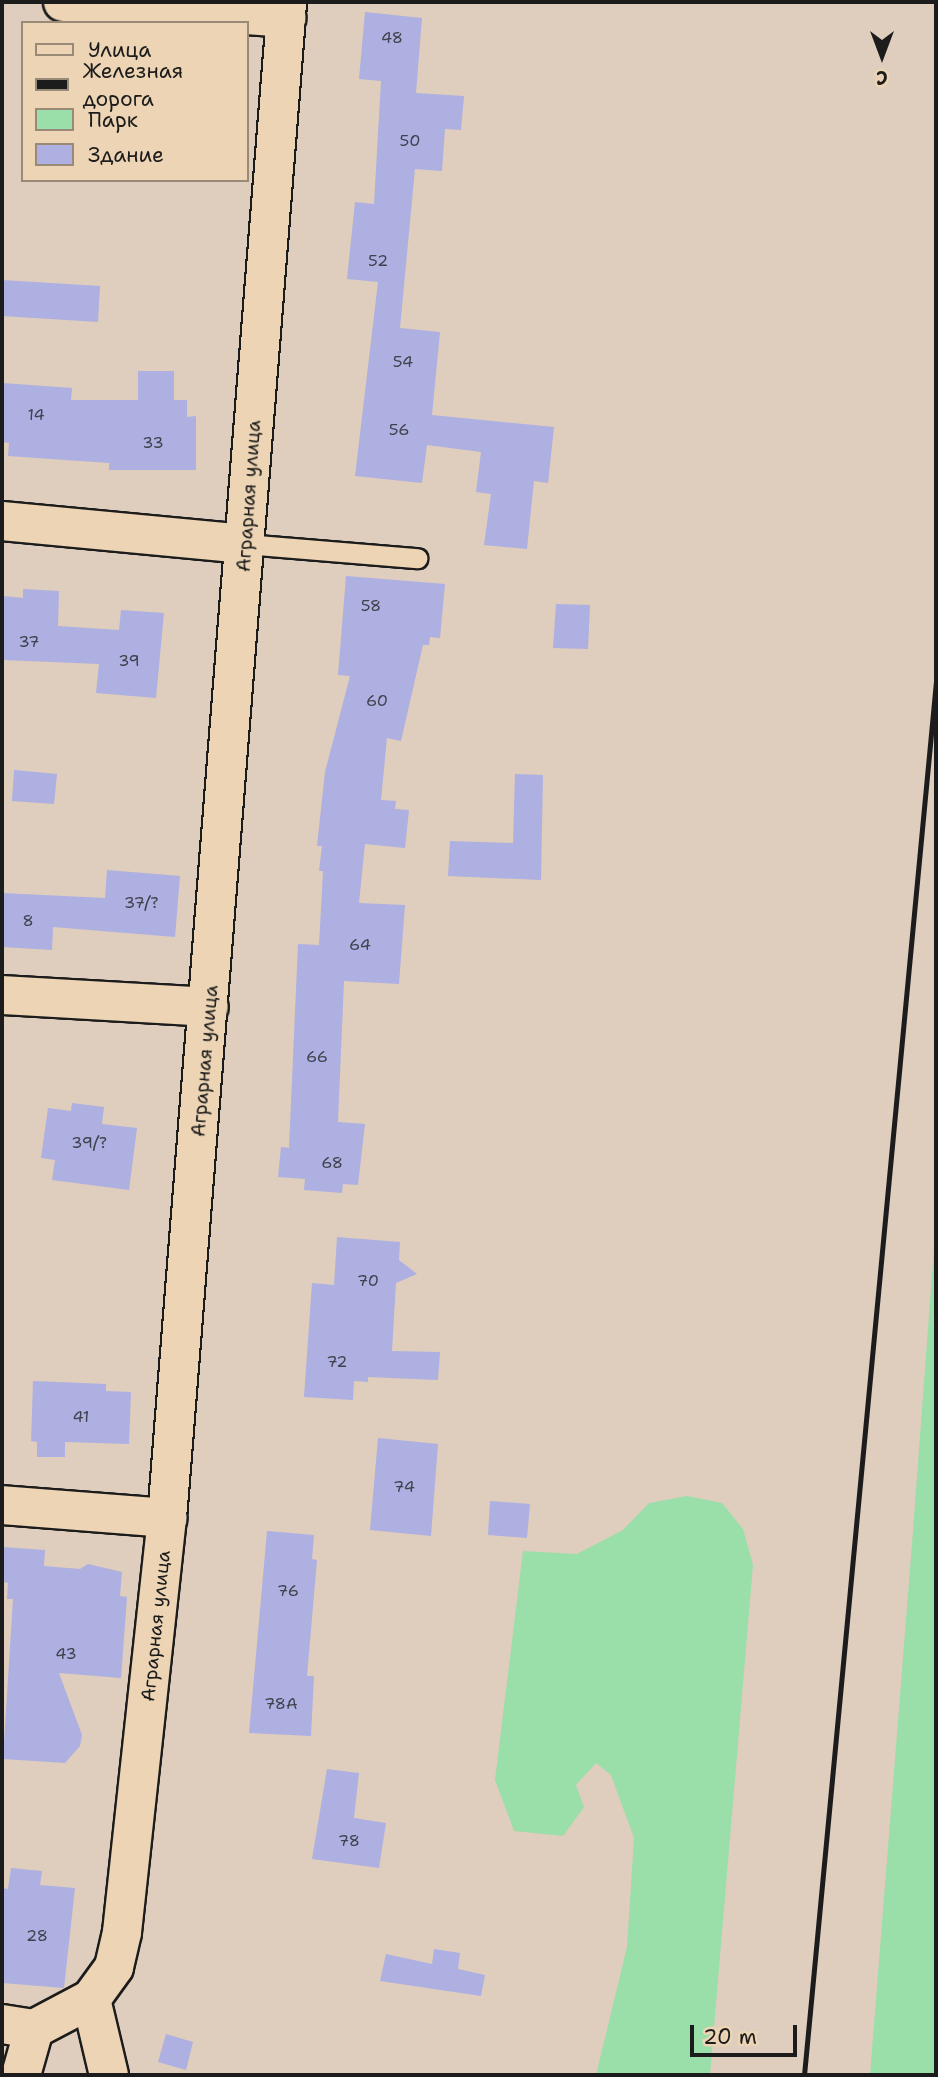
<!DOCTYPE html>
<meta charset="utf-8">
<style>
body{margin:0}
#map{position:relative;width:938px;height:2077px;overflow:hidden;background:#dfcdbd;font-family:"Shantell Sans",sans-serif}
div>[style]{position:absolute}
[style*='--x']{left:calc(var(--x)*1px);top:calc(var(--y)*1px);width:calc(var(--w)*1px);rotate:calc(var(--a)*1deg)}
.green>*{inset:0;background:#9adeaa}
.building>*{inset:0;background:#adb0e1}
.roads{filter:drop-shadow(2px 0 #1c1c1c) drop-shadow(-2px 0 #1c1c1c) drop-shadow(0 2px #1c1c1c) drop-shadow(0 -2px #1c1c1c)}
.lane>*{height:19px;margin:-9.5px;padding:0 9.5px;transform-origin:9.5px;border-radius:9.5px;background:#ecd4b4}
.street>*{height:38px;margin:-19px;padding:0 19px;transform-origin:19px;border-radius:19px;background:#ecd4b4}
.rail>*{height:5px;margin:-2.5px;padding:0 2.5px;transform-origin:2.5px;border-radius:2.5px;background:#1c1c1c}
span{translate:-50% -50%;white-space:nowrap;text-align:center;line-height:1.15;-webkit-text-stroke:7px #ecd4b4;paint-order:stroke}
.number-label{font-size:16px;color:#40414d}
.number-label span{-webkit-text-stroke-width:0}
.street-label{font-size:19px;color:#1c1c1c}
.frame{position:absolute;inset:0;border:4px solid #1c1c1c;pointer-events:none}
.legend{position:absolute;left:21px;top:21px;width:228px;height:161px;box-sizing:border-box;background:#ecd4b4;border:2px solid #998a77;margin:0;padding:9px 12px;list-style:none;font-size:21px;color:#1c1c1c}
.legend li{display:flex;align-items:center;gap:14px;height:35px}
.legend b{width:35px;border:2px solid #998a77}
.north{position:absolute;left:847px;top:21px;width:70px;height:70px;-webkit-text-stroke:5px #ecd4b4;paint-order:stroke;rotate:180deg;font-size:19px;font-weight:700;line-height:28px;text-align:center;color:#1c1c1c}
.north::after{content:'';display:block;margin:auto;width:24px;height:32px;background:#1c1c1c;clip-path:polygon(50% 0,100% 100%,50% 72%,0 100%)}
.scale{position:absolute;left:690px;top:2025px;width:107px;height:32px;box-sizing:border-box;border:4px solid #1c1c1c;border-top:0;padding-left:9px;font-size:21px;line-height:24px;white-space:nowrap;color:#1c1c1c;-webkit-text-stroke:5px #ecd4b4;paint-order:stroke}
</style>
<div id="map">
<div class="green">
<i style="clip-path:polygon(936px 1221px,936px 2075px,870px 2075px,912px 1544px)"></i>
<i style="clip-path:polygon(687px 1496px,722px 1503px,743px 1529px,753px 1565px,710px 2075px,596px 2075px,627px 1947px,634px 1838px,611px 1775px,596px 1763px,576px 1785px,584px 1807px,563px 1836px,514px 1831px,495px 1780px,523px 1551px,577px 1554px,623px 1530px,649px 1503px)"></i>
</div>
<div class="building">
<i style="clip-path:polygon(365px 12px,422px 18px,416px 93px,464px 96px,461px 130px,445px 129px,442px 171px,415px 169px,400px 328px,440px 332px,432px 415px,554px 427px,548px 483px,534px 481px,527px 549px,484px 545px,491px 494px,476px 492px,481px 452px,427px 445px,422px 483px,355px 476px,378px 282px,347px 279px,355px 202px,374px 204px,381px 81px,359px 79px)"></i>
<i style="clip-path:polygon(2px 280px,100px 286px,98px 322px,2px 316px)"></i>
<i style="clip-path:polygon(138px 371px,174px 371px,174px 400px,187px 400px,187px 417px,196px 416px,196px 470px,109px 470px,109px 463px,8px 456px,9px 443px,2px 442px,2px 383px,72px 388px,71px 400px,138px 400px)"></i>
<i style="clip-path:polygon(346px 576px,445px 584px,440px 638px,430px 637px,429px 645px,423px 645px,401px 741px,387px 738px,381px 800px,396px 801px,395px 809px,409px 810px,405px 848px,365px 844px,359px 903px,405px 905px,399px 984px,344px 981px,338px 1122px,365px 1124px,358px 1185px,343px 1184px,342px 1193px,304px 1190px,305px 1179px,278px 1177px,281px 1147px,289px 1148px,298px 944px,319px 945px,323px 871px,319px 871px,322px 846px,317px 846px,325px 772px,350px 676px,338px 675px)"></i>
<i style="clip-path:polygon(23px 589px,59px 591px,58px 626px,119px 630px,121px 610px,164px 613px,156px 698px,96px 693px,99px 664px,2px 660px,3px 596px,23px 598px)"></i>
<i style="clip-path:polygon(556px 604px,590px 605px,588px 649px,553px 648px)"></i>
<i style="clip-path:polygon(14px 770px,57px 774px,54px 804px,12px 801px)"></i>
<i style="clip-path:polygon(515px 774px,543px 775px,541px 880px,448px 876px,450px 841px,513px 843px)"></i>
<i style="clip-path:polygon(107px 870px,180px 876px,175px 937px,53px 927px,52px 950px,2px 947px,2px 893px,105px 898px)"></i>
<i style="clip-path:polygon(72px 1103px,104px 1107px,102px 1124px,137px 1128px,129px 1190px,52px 1180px,55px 1160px,41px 1158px,48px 1108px,71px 1111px)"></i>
<i style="clip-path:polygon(337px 1237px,400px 1242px,399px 1260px,417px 1274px,396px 1283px,392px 1351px,440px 1352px,438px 1380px,368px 1377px,368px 1382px,354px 1381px,353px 1400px,304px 1397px,312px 1283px,334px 1285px)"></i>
<i style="clip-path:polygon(33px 1381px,106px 1384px,106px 1391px,131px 1392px,129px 1444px,65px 1442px,65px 1457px,37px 1457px,37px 1442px,31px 1441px)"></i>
<i style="clip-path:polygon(378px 1438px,438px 1444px,431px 1536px,370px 1530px)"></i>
<i style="clip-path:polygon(490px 1501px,530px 1504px,527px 1538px,488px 1535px)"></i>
<i style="clip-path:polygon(267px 1531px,314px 1535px,312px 1559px,317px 1560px,307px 1676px,314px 1676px,311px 1736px,249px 1733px)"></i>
<i style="clip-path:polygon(2px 1547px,45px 1550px,44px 1566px,80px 1569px,88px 1564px,122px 1572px,120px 1596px,127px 1597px,121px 1678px,59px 1673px,82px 1735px,80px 1746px,65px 1763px,3px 1759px,13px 1599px,7px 1599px,8px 1583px,2px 1582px)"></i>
<i style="clip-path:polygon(327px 1769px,359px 1773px,354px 1818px,386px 1823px,379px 1868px,312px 1859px)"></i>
<i style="clip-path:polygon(11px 1868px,42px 1871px,40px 1885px,75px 1888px,64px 1988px,2px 1983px,2px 1888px,8px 1889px)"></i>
<i style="clip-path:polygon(434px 1949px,460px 1953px,458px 1969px,485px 1975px,481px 1996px,380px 1981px,386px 1954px,432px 1964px)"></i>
<i style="clip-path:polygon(166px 2034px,193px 2042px,186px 2070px,158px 2062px)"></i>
</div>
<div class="roads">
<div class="lane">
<i style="--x:245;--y:544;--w:173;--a:4.7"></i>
</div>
<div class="street">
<i style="--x:63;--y:2;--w:224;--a:4.1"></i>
<i style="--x:2;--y:521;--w:244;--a:5.4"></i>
<i style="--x:2;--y:995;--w:207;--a:3.3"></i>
<i style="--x:2;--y:1505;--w:166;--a:4.5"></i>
<i style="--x:91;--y:1999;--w:78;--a:76.7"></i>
<i style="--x:2;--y:2024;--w:32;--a:9"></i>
<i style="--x:21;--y:2075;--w:48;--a:-74.2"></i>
<i style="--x:34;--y:2029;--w:64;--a:-27.8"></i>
<i style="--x:91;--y:1999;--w:39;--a:-54"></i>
<i style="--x:114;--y:1967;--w:36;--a:-77"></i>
<i style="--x:122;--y:1932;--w:416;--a:-83.8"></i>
<i style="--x:167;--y:1518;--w:1521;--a:-85.47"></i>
</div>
</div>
<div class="rail">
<i style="--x:804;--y:2075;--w:1401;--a:-84.59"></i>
</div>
<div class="number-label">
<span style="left:392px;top:38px">48</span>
<span style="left:410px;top:141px">50</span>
<span style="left:378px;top:261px">52</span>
<span style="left:403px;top:362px">54</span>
<span style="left:36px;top:415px">14</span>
<span style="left:399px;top:430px">56</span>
<span style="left:153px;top:443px">33</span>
<span style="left:371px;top:606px">58</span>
<span style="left:29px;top:642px">37</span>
<span style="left:129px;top:661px">39</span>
<span style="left:377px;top:701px">60</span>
<span style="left:141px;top:903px">37/?</span>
<span style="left:28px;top:921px">8</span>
<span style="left:360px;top:945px">64</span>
<span style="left:317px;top:1057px">66</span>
<span style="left:89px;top:1143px">39/?</span>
<span style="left:332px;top:1163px">68</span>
<span style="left:368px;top:1281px">70</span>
<span style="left:337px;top:1362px">72</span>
<span style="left:81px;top:1417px">41</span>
<span style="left:404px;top:1487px">74</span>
<span style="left:288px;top:1591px">76</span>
<span style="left:66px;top:1654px">43</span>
<span style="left:281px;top:1704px">78А</span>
<span style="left:349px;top:1841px">78</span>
<span style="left:37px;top:1936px">28</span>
</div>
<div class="street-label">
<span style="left:249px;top:496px;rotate:-86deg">Аграрная улица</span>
<span style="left:205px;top:1061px;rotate:-85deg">Аграрная улица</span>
<span style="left:156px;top:1626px;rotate:-84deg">Аграрная улица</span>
</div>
<div class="frame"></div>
<ul class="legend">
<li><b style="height:9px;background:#ecd4b4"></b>Улица</li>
<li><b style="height:9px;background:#1c1c1c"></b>Железная дорога</li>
<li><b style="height:19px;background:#9adeaa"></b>Парк</li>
<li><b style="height:19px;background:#adb0e1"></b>Здание</li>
</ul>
<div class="north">С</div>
<div class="scale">20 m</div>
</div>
